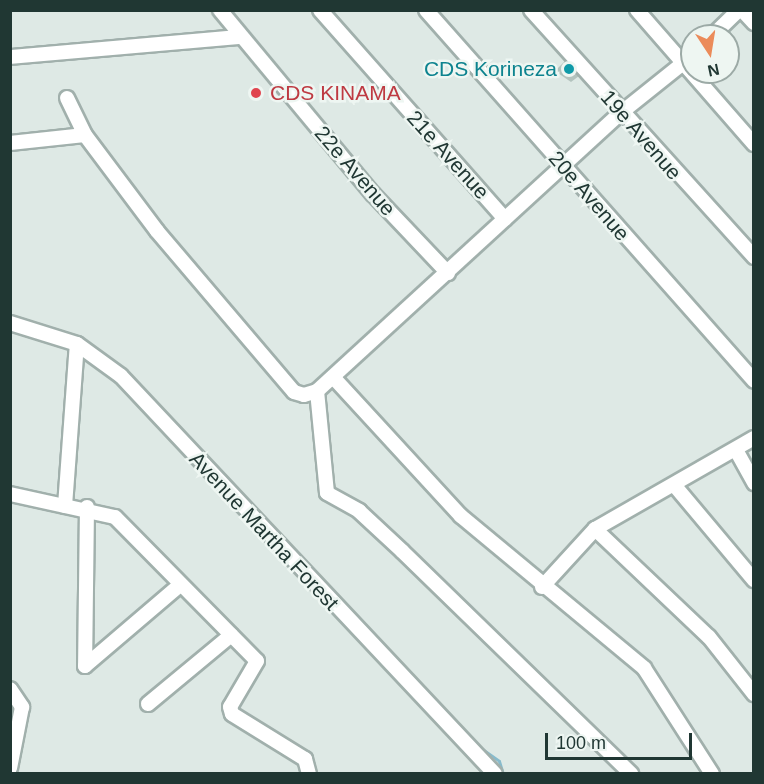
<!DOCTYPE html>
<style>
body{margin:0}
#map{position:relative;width:764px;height:784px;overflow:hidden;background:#dee9e5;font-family:Arial,sans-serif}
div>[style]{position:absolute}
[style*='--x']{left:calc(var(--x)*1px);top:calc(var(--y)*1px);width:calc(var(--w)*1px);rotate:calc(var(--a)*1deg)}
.stream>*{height:3px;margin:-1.5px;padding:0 1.5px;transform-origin:1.5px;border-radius:1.5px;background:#87bbcc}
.building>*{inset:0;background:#b3c3be}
.roads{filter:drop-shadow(2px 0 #a1b0ac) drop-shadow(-2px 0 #a1b0ac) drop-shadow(0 2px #a1b0ac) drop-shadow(0 -2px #a1b0ac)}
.minor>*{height:14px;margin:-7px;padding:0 7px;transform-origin:7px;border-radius:7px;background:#fff}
.dots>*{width:16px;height:16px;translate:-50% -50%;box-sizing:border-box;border:3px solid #eef6f2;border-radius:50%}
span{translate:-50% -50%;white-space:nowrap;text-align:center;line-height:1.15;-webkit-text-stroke:5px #eef6f2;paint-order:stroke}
.culture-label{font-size:21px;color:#0d838f}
.right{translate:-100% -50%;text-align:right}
.health-label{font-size:21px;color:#be3a42}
.left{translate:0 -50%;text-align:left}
.street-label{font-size:21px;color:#203733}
.frame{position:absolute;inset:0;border:12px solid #203733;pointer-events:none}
.north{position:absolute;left:680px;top:24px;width:60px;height:60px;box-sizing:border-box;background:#eef6f2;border:2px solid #9caaa6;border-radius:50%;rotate:168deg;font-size:16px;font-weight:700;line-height:24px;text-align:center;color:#203733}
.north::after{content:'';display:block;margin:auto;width:21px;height:27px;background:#eb8b5a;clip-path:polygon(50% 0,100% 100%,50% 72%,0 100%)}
.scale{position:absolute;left:545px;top:733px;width:147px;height:27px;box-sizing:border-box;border:3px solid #203733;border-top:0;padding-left:8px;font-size:18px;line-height:21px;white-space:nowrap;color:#203733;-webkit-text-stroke:4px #eef6f2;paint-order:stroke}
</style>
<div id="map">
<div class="stream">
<i style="--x:10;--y:315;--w:63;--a:18.4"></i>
<i style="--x:475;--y:744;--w:29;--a:35"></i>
<i style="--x:499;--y:761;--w:14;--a:73"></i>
</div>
<div class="building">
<i style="clip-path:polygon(565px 61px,579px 76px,571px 82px,555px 71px)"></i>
</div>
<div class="roads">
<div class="minor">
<i style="--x:220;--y:10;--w:239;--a:50.3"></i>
<i style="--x:373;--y:194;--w:109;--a:46.5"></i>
<i style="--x:320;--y:10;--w:279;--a:48.5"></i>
<i style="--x:426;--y:10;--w:495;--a:48.5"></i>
<i style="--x:531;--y:10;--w:333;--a:47.9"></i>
<i style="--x:637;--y:10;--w:178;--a:48.9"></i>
<i style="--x:742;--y:10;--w:18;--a:47"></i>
<i style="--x:712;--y:36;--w:37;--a:-44"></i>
<i style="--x:10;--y:57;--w:231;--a:-5"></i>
<i style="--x:67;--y:98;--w:41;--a:64.1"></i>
<i style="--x:85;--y:135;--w:120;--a:53.1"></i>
<i style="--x:157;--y:231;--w:211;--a:49.6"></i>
<i style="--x:294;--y:392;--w:10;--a:17"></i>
<i style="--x:304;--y:395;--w:14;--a:-17"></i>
<i style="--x:317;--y:391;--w:413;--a:-42.5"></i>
<i style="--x:622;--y:112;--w:90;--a:-38.7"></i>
<i style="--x:10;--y:143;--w:75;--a:-6.1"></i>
<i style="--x:10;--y:323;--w:70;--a:17.4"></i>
<i style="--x:77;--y:344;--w:54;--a:36"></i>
<i style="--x:121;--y:376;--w:546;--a:46.78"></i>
<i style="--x:333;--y:377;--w:189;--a:47.4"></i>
<i style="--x:461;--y:516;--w:238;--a:39.7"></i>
<i style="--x:644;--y:668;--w:126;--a:57.3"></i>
<i style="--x:317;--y:391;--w:102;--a:84.4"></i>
<i style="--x:327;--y:493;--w:37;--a:29"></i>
<i style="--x:359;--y:511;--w:59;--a:42.9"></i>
<i style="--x:402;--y:551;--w:320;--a:44.2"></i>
<i style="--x:736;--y:450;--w:38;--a:61"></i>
<i style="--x:675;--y:486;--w:123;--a:50"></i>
<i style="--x:10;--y:494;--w:107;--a:12.4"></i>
<i style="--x:115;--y:517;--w:202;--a:45.4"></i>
<i style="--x:257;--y:661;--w:53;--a:120.4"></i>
<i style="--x:230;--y:707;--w:7;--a:74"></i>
<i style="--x:232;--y:714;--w:86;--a:31.7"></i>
<i style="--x:305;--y:759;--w:16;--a:75"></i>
<i style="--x:65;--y:506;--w:162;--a:-85.8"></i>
<i style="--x:87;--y:507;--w:159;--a:90.7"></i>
<i style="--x:85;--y:666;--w:125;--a:-40.5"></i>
<i style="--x:595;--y:529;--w:157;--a:43.5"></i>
<i style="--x:709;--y:637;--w:73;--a:51.7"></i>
<i style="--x:542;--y:587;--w:79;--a:-47.6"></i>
<i style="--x:595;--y:529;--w:183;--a:-29.8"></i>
<i style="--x:10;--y:689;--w:22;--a:56"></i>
<i style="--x:22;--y:707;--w:62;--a:101.1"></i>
<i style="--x:148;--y:704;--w:108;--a:-39.7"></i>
</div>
</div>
<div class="dots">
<i style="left:569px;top:69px;background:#0f9aa8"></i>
<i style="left:256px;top:93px;background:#e0444e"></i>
</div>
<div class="culture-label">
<span class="right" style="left:557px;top:69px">CDS Korineza</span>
</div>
<div class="health-label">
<span class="left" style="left:270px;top:93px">CDS KINAMA</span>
</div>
<div class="street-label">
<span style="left:641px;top:135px;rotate:49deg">19e Avenue</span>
<span style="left:448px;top:155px;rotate:48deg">21e Avenue</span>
<span style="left:355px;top:171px;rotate:49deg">22e Avenue</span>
<span style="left:589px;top:196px;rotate:49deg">20e Avenue</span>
<span style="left:264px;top:531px;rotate:47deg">Avenue Martha Forest</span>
</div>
<div class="frame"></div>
<div class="north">N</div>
<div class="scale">100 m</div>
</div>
